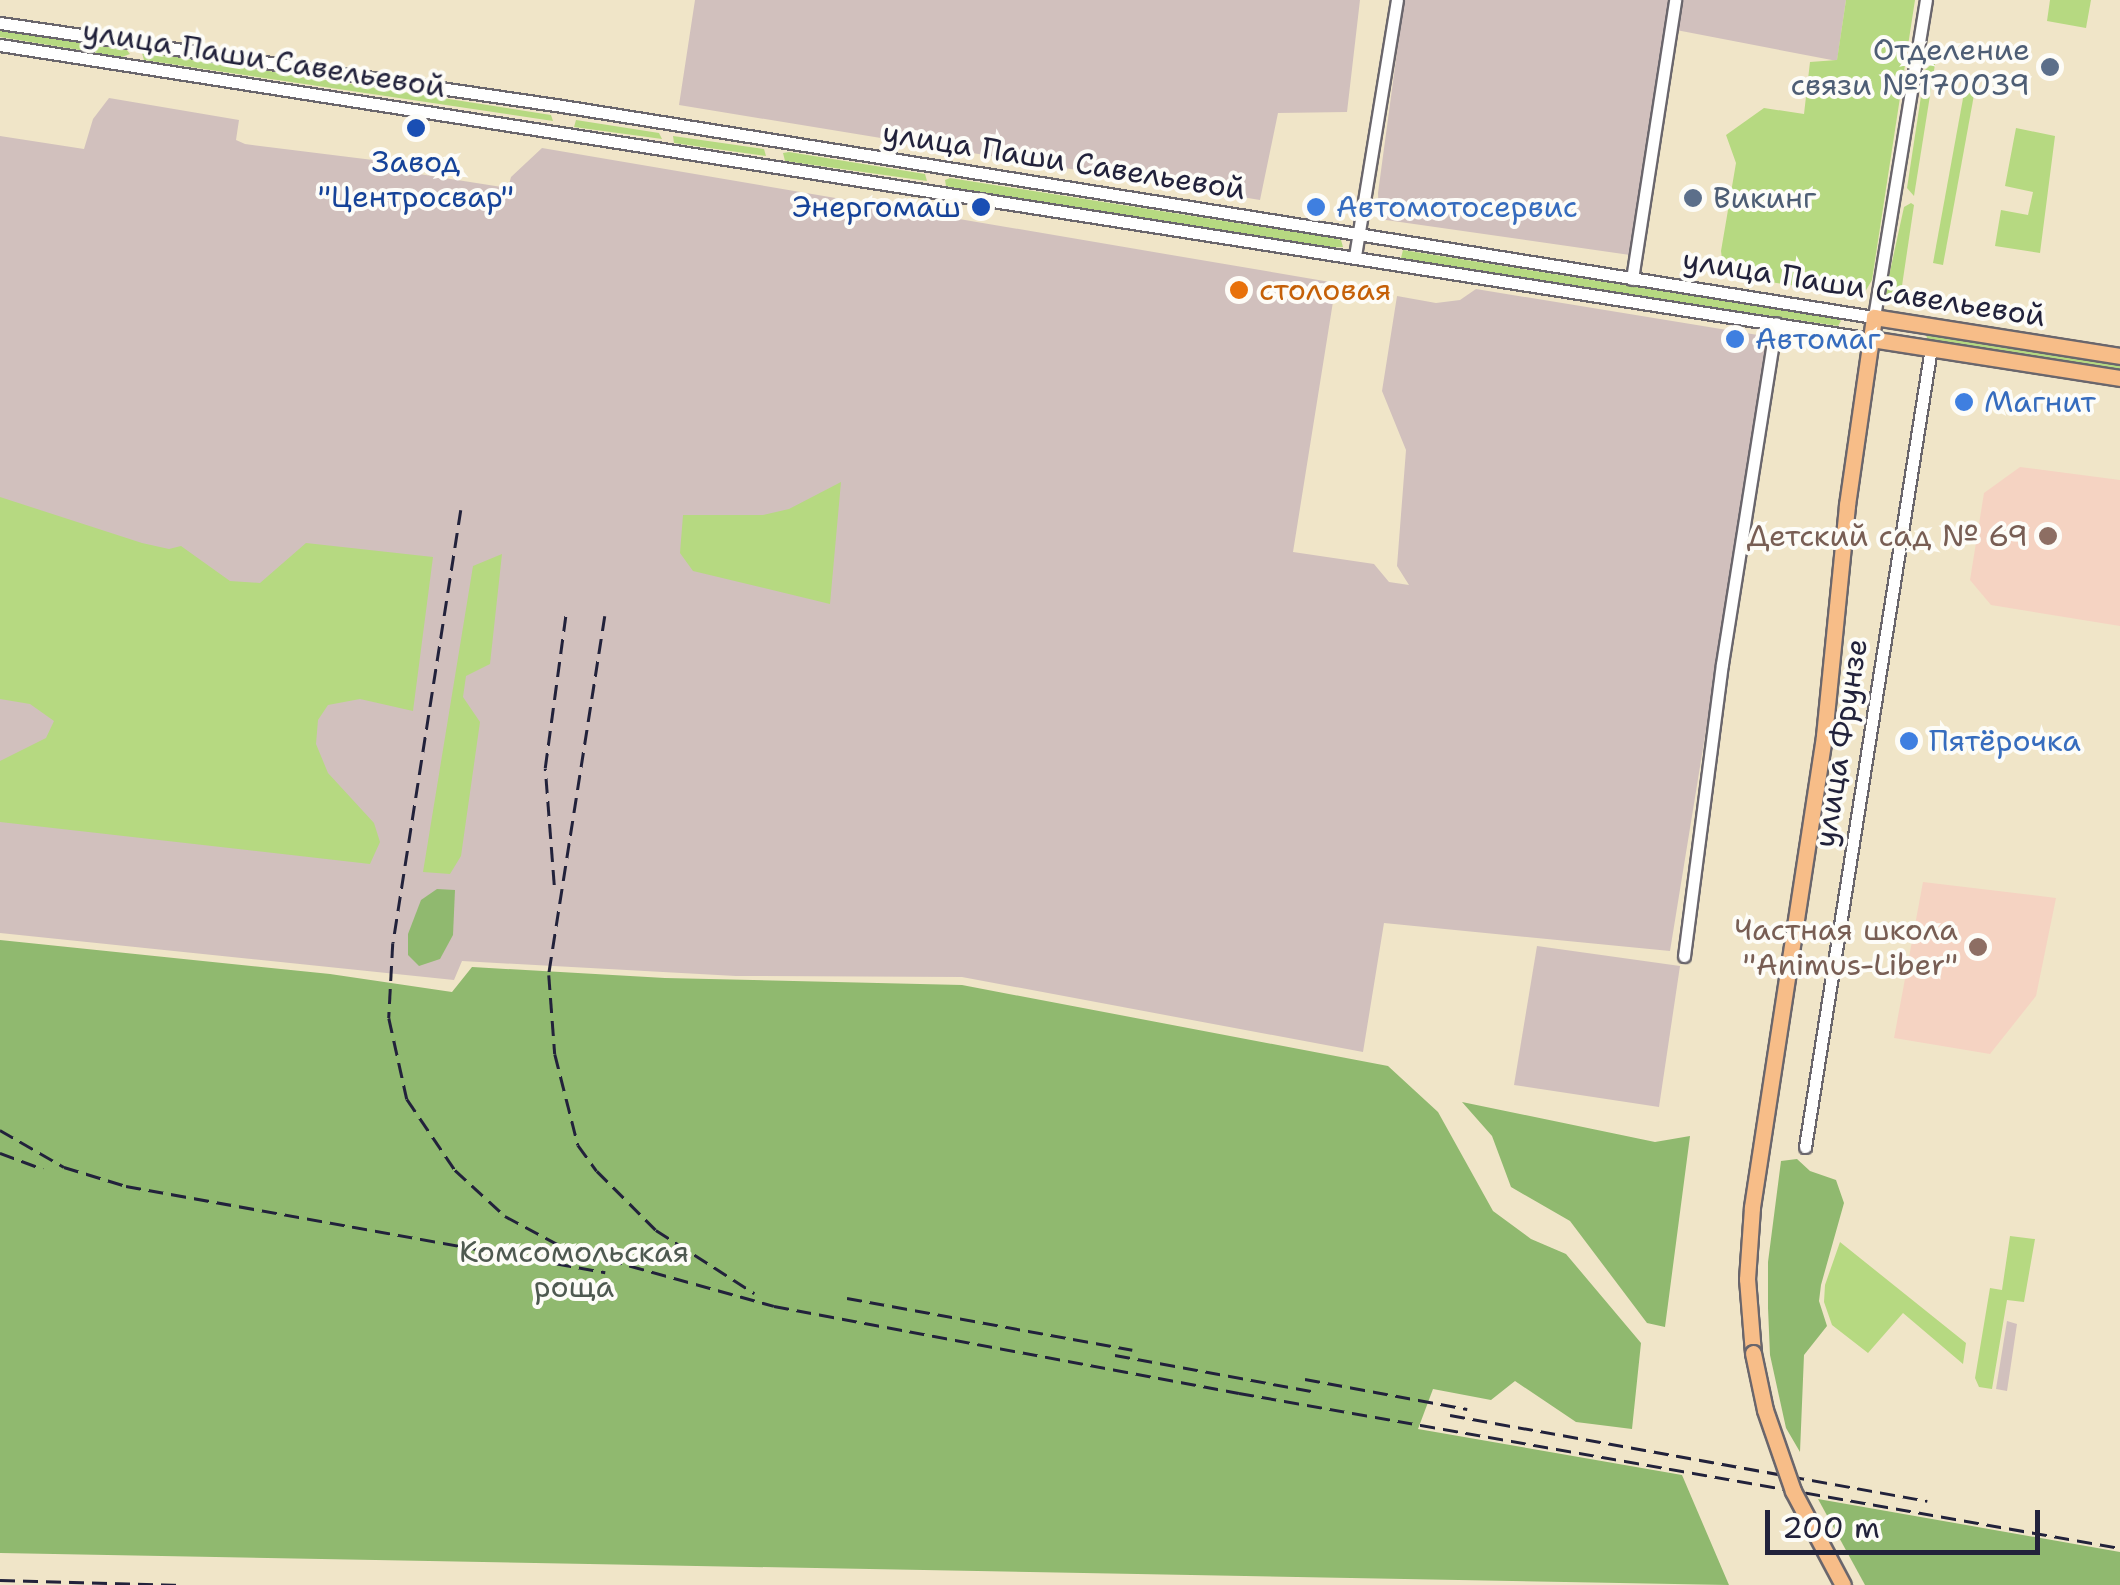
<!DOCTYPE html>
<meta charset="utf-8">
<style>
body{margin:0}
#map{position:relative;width:2120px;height:1585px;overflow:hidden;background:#f0e5c8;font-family:"Shantell Sans",sans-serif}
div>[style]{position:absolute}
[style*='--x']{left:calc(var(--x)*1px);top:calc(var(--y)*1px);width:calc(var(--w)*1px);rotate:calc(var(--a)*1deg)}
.built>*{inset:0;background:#f5d3c2}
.industrial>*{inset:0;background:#d1c0bd}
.green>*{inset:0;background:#b6d981}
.forest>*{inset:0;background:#90b96f}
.roads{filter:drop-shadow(2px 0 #6a666c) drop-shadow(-2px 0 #6a666c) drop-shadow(0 2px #6a666c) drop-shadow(0 -2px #6a666c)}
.minor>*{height:11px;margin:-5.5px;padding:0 5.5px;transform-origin:5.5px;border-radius:5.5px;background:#fff}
.major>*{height:15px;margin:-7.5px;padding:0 7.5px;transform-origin:7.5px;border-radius:7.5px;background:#f7bd88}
.rail>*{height:2.5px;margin-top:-1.25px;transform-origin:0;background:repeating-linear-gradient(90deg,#22223b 0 15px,transparent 0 23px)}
.bridges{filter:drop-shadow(2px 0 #6a666c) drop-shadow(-2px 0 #6a666c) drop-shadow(0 2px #6a666c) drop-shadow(0 -2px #6a666c)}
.major-bridge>*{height:15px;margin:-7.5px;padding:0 7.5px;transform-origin:7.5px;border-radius:7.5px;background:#f7bd88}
.dots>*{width:28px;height:28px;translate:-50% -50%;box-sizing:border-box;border:5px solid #fdfcf7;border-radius:50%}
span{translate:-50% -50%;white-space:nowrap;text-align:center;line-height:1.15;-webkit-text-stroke:8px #fdfcf7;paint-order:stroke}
.service-label{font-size:30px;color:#4e5e75}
.right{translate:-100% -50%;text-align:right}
.left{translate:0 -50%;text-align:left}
.street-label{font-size:30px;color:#22223b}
.transit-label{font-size:30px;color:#164399}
.shop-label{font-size:30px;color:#366cbe}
.food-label{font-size:30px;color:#c56008}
.education-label{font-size:30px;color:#785e54}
.park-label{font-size:30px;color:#4e5950}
.scale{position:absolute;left:1765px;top:1510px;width:275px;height:45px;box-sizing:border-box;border:5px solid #22223b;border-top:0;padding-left:12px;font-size:30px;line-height:35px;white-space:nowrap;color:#22223b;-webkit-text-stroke:8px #fdfcf7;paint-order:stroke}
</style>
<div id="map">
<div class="built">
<i style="clip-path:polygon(2020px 467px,2120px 480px,2120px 626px,1991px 605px,1970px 580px,1984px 493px)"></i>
<i style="clip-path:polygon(1923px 882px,2056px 898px,2036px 996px,1990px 1054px,1894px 1038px)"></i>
</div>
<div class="industrial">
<i style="clip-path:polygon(695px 0,1360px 0,1347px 112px,1278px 113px,1260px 200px,679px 105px)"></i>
<i style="clip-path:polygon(1404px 0,1846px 0,1837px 61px,1671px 29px,1630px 255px,1379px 219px,1378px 193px)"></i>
<i style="clip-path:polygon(109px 98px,239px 120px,236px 140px,245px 144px,373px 160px,375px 167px,508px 188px,511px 177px,542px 148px,1336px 283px,1293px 552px,1374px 564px,1389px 582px,1409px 585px,1397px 566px,1406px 450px,1382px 391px,1397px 296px,1436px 303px,1460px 300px,1476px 289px,1770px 337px,1670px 951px,1384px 923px,1363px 1052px,962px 977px,736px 976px,462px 961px,454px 980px,0 933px,0 136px,84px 149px,93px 119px)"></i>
<i style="clip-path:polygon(1537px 946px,1680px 966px,1659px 1107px,1514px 1085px)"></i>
<i style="clip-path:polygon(2007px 1321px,2017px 1324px,2007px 1391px,1996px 1389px)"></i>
</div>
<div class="green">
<i style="clip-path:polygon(1846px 0,1915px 0,1872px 280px,1865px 292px,1855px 295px,1724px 275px,1721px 251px,1736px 163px,1726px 135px,1764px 108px,1804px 114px,1810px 62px,1837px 60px)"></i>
<i style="clip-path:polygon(2050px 0,2091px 0,2086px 28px,2047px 21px)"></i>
<i style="clip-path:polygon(0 29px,126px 49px,130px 54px,122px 57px,0 37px)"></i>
<i style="clip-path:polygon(147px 52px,551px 115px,553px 121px,144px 60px,142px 53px)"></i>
<i style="clip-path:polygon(1934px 62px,1935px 64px,1914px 196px,1907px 188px,1925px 70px)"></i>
<i style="clip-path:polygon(1966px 82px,1976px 84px,1943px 265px,1933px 263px)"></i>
<i style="clip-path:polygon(576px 120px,659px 133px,662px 139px,574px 127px)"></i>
<i style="clip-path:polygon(2016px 128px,2055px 136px,2040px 253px,1995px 246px,2001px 210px,2028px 215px,2033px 192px,2005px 186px)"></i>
<i style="clip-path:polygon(673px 136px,764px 149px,766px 156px,674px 143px)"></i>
<i style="clip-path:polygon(789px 152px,925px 174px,927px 181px,785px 161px,783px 153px)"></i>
<i style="clip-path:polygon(950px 178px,1327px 237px,1341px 240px,1343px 247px,1320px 248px,1179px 224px,1158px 226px,946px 186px,945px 180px)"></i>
<i style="clip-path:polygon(1911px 203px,1914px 205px,1899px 306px,1884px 299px,1904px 207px)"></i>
<i style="clip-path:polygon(1403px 250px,1839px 319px,1841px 321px,1838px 326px,1461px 269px,1401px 258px)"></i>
<i style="clip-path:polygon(1931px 334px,2120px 365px,2120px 373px,1929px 343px,1926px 335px)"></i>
<i style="clip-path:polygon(841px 482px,830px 604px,693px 571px,680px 553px,683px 515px,763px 515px,789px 509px)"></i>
<i style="clip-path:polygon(0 497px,142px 543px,169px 549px,181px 546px,230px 581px,260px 583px,306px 543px,433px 557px,413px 711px,360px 699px,328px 705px,318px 720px,316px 744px,328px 773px,374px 823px,380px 842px,370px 864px,0 822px,0 761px,46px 738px,54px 721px,30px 704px,0 699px)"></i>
<i style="clip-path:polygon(502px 554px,490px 664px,466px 676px,463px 697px,480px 722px,461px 856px,450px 874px,423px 872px,473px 566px)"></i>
<i style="clip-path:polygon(2010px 1236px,2035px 1239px,2024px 1302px,2007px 1300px,1992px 1389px,1979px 1387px,1975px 1378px,1990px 1288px,2002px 1290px)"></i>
<i style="clip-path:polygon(1840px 1242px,1966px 1343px,1963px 1364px,1903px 1313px,1868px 1353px,1832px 1325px,1824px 1302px,1825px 1285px)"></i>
</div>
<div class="forest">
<i style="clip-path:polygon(437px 889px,455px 890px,453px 935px,440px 959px,419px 966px,408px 955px,408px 934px,421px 900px)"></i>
<i style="clip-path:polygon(0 940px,330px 974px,452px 992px,472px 967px,665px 978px,962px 985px,1388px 1066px,1438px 1112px,1493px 1211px,1531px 1239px,1566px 1254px,1641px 1343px,1632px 1429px,1576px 1422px,1515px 1381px,1491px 1400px,1433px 1389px,1418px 1429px,1682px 1475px,1729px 1585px,0 1553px)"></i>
<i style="clip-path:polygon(1462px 1102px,1655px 1142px,1690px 1136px,1665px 1327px,1647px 1323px,1570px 1221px,1511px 1187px,1492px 1136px)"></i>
<i style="clip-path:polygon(1797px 1159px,1810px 1171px,1836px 1180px,1844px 1203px,1821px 1285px,1819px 1301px,1827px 1326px,1804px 1355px,1800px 1452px,1786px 1428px,1770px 1355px,1768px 1308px,1768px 1262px,1781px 1161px)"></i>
<i style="clip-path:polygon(1818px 1499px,2120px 1552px,2120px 1585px,1865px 1585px)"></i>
</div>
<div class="roads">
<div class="minor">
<i style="--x:0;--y:23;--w:568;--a:8.4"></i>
<i style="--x:562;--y:106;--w:1329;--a:9.14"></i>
<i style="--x:1874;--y:317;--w:321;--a:-80.7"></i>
<i style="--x:0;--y:45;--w:1894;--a:8.93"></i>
<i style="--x:1355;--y:256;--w:259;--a:-80.7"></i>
<i style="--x:1632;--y:279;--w:282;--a:-81.2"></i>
<i style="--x:1684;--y:956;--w:294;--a:-82.6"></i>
<i style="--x:1722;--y:664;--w:345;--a:-81"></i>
<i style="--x:1805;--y:1147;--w:809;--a:-81.04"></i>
</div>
<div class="major">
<i style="--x:1871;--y:339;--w:252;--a:8.9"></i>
<i style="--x:1753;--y:1353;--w:74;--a:-94.6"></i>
<i style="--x:1747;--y:1279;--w:72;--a:-86"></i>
<i style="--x:1752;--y:1207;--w:476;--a:-81.3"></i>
<i style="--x:1824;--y:736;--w:232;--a:-84.3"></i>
<i style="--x:1847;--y:505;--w:190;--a:-81.8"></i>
<i style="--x:1874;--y:317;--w:249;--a:9"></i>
</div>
</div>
<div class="rail">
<i style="--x:461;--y:510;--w:438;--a:98.9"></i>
<i style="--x:393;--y:943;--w:75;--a:93.1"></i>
<i style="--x:389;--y:1018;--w:83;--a:77.5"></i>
<i style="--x:407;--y:1099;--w:86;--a:55.9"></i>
<i style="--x:455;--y:1170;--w:68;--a:42.6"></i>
<i style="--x:505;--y:1216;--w:66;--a:28.1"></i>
<i style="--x:563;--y:1247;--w:219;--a:15.6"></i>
<i style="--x:774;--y:1306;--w:473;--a:10.6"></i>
<i style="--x:1239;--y:1393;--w:895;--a:9.98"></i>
<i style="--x:605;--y:616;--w:363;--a:98.9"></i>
<i style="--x:549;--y:975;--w:79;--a:85.7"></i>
<i style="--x:555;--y:1054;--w:94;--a:75.8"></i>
<i style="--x:578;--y:1145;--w:32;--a:54"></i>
<i style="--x:597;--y:1171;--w:83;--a:45"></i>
<i style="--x:656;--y:1230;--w:117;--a:32.7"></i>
<i style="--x:554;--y:885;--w:117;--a:-94.4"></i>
<i style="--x:545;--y:768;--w:157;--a:-82.3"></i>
<i style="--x:0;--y:1130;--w:74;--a:30"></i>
<i style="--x:64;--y:1167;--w:65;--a:17"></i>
<i style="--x:126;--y:1186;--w:487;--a:10.2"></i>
<i style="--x:0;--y:1153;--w:46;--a:20.4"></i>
<i style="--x:847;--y:1298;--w:290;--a:10.3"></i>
<i style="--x:1115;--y:1355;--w:205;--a:10.4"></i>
<i style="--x:1305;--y:1379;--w:165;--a:10.5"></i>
<i style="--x:1450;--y:1415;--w:485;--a:10.2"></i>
<i style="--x:0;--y:1580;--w:183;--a:1.6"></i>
</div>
<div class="bridges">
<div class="major-bridge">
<i style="--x:1753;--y:1353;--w:58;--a:78.1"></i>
<i style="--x:1765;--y:1410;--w:86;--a:70.9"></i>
<i style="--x:1793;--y:1491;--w:106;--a:62"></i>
</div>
</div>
<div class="dots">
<i style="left:2050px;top:67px;background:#5c6f8a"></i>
<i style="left:416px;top:128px;background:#1a4fb4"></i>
<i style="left:1693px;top:198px;background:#5c6f8a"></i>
<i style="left:981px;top:207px;background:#1a4fb4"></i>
<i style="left:1316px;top:207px;background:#3f7fe0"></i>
<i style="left:1239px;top:290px;background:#e8710a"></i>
<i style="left:1735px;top:339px;background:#3f7fe0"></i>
<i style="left:1964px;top:402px;background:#3f7fe0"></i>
<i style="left:2048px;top:536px;background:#8d6e63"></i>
<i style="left:1909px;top:741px;background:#3f7fe0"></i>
<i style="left:1978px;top:947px;background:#8d6e63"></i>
</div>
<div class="service-label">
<span class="right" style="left:2030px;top:67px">Отделение<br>связи №170039</span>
<span class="left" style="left:1713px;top:198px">Викинг</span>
</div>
<div class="street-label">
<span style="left:264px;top:59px;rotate:9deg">улица Паши Савельевой</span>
<span style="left:1064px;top:161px;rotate:9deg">улица Паши Савельевой</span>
<span style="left:1864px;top:288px;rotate:9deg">улица Паши Савельевой</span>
<span style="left:1841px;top:743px;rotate:-81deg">улица Фрунзе</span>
</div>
<div class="transit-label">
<span style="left:416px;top:179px">Завод<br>"Центросвар"</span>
<span class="right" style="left:961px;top:207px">Энергомаш</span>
</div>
<div class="shop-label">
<span class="left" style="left:1336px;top:207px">Автомотосервис</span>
<span class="left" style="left:1755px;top:339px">Автомаг</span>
<span class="left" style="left:1984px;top:402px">Магнит</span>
<span class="left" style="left:1929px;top:741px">Пятёрочка</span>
</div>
<div class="food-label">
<span class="left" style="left:1259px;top:290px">столовая</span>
</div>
<div class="education-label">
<span class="right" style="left:2028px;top:536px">Детский сад № 69</span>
<span class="right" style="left:1958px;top:947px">Частная школа<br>"Animus-Liber"</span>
</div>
<div class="park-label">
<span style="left:574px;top:1269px">Комсомольская<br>роща</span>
</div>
<div class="scale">200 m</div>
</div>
